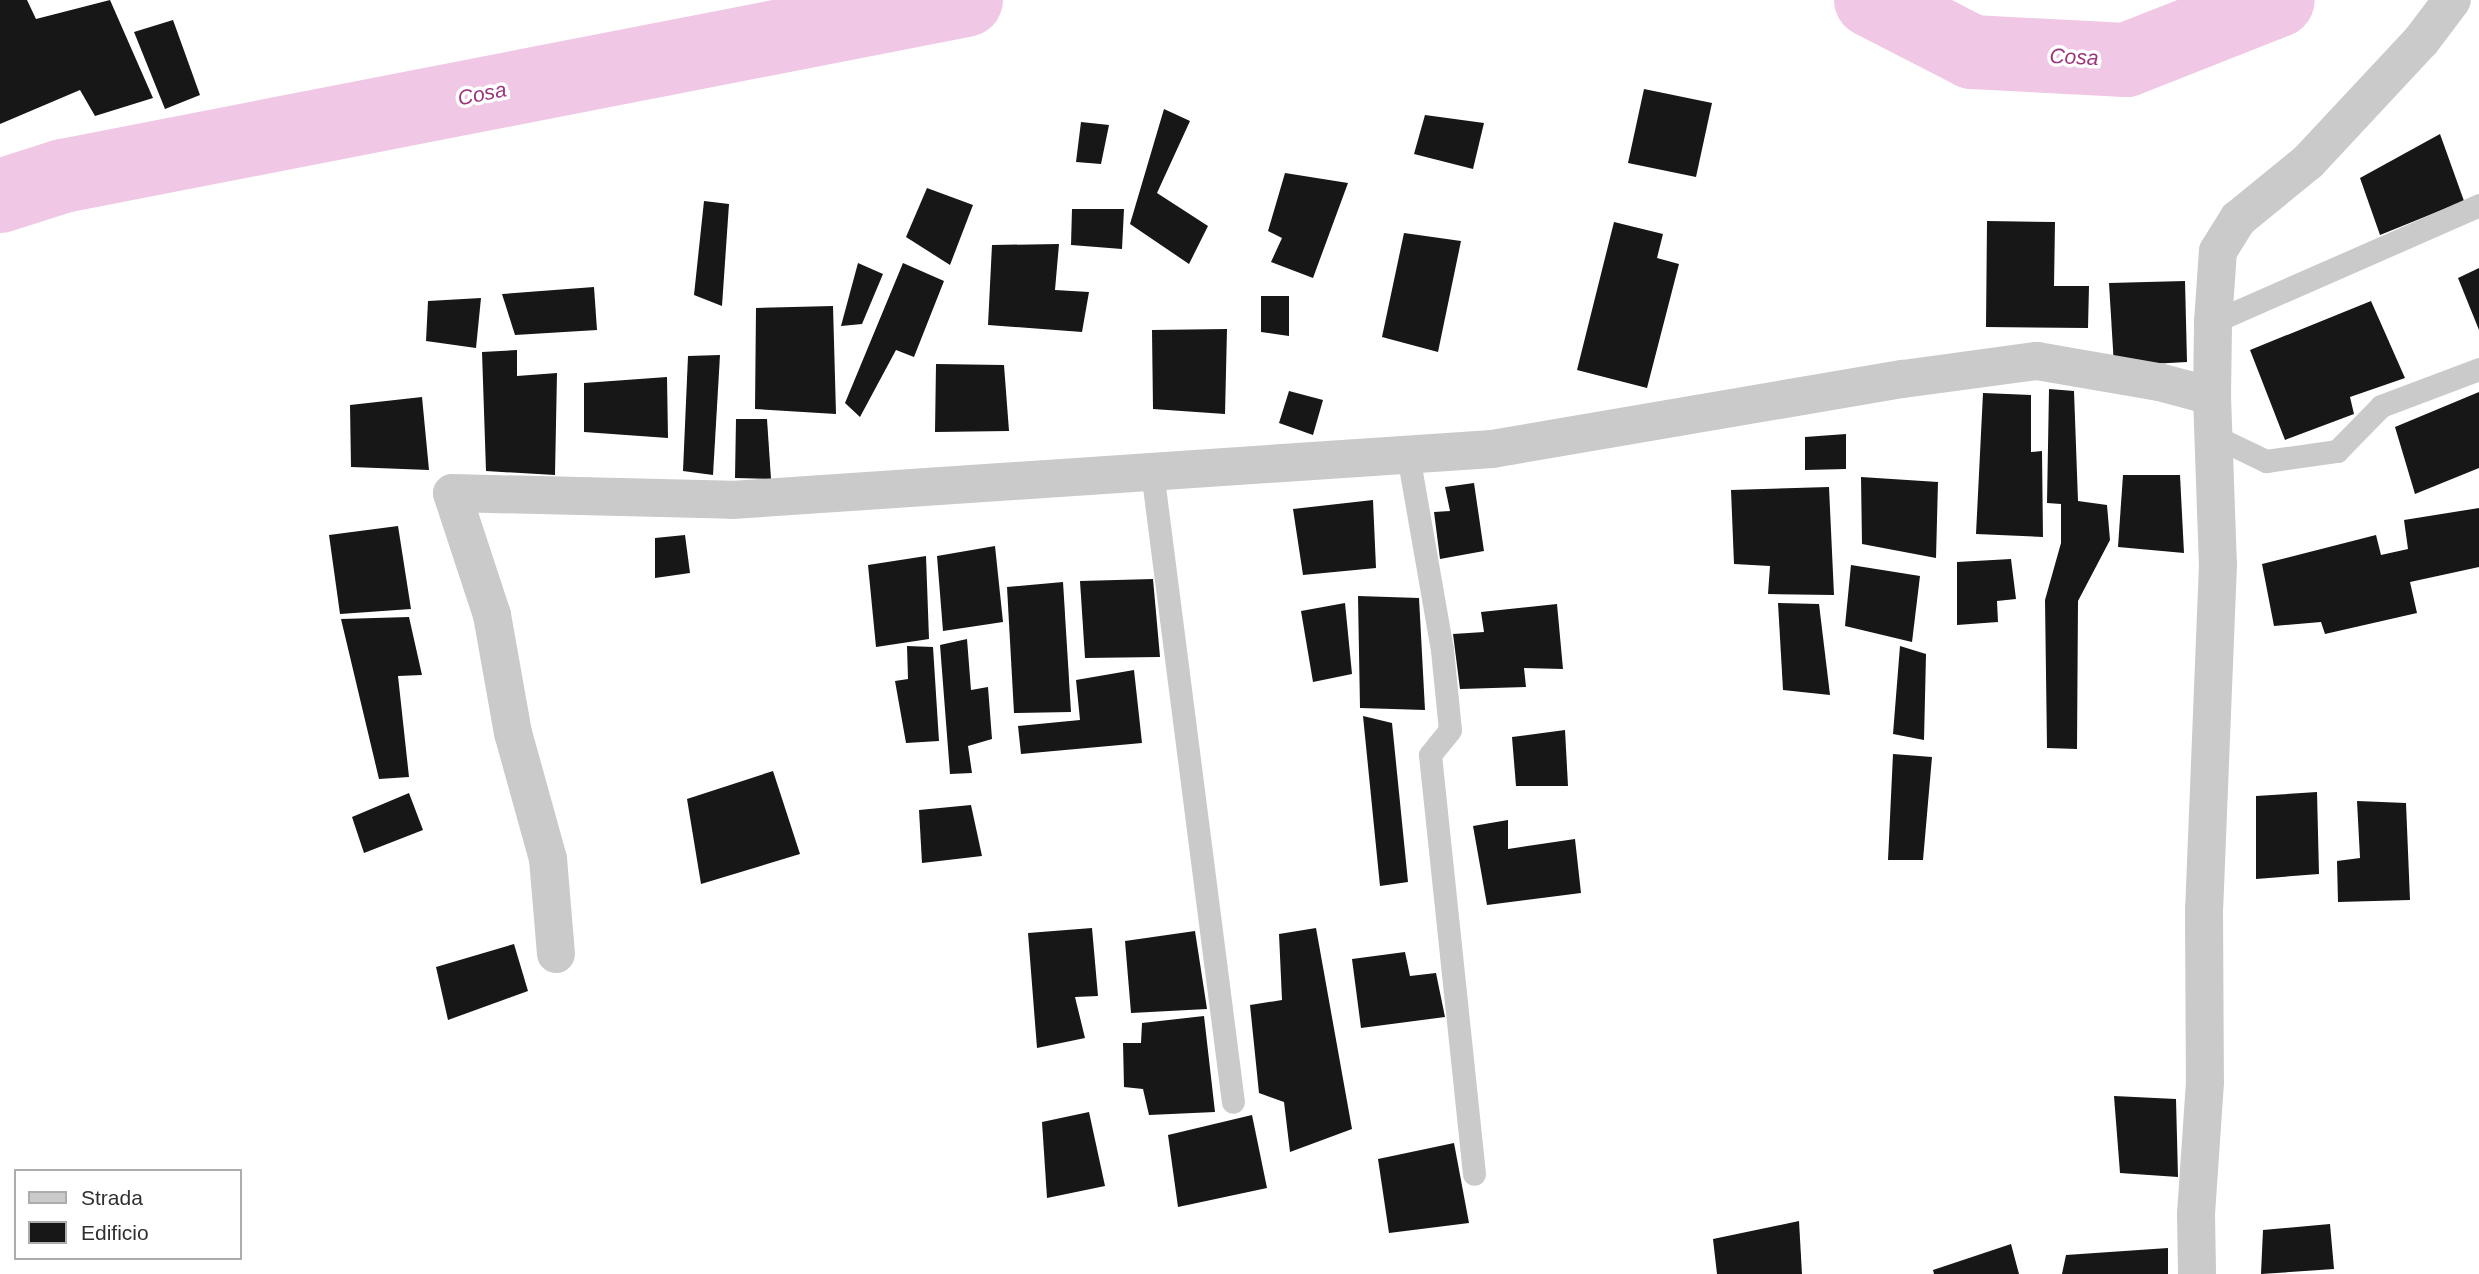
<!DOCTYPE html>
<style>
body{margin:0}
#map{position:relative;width:2479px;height:1274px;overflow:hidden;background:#fff;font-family:Arial,sans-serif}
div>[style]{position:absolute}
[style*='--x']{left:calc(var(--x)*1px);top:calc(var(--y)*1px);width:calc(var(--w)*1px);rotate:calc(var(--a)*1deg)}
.river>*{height:74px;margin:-37px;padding:0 37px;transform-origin:37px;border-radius:37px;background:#f0c7e4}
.building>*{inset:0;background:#171717}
.service>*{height:23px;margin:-11.5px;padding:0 11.5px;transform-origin:11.5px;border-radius:11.5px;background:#cacaca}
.minor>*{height:38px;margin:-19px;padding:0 19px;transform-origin:19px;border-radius:19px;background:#cacaca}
span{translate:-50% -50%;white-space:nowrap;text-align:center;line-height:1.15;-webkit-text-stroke:7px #fff;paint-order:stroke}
.water-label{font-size:21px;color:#9b357c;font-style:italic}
.legend{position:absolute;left:14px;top:1169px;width:228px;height:91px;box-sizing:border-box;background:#fff;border:2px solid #acacac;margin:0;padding:9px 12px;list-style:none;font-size:21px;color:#303030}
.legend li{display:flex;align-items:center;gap:14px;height:35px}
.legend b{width:35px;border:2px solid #acacac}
</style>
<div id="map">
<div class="river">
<i style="--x:1871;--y:0;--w:114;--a:27.2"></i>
<i style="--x:1972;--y:52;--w:154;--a:3"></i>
<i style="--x:2126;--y:60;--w:163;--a:-21.5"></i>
<i style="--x:0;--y:196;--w:66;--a:-17.6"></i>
<i style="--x:63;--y:176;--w:920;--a:-11.03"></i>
</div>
<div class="building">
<i style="clip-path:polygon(0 0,27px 0,36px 19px,110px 0,153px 98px,95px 116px,80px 90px,0 124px)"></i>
<i style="clip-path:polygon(173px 20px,200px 95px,165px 109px,134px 32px)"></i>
<i style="clip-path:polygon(1644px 89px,1712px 103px,1696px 177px,1628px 163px)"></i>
<i style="clip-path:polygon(1164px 109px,1190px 121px,1157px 193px,1208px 226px,1189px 264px,1130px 224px)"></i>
<i style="clip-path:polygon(1425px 115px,1484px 123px,1473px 169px,1414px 154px)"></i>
<i style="clip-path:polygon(1081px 122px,1109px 125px,1101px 164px,1076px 162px)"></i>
<i style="clip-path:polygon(2440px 134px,2464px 201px,2380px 235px,2360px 178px)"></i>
<i style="clip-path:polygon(1285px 173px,1348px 183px,1313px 278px,1271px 262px,1282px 238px,1268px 231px)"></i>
<i style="clip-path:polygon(927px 188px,973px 205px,950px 265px,906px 237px)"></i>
<i style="clip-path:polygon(704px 201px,729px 204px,722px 306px,694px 295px)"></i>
<i style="clip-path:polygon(1072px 209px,1124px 209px,1122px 249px,1071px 245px)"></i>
<i style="clip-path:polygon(1987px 221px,2055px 222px,2054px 286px,2089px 286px,2088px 328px,1986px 327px)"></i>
<i style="clip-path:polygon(1614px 222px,1663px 234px,1657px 258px,1679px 264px,1647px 388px,1577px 370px)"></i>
<i style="clip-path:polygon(1404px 233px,1461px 241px,1438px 352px,1382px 337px)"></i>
<i style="clip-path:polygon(1059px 244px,1055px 290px,1089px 292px,1082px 332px,988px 325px,992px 245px)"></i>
<i style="clip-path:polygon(858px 263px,883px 274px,862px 324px,841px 326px)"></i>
<i style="clip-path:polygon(903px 263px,944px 281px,914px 357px,896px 350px,860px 417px,845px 403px)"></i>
<i style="clip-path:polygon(2479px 268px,2479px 330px,2458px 278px)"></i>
<i style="clip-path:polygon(2185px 281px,2187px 362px,2114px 366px,2109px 283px)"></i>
<i style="clip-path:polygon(594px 287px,597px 330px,515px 335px,502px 294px)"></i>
<i style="clip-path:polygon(1261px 296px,1289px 296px,1289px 336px,1261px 332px)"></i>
<i style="clip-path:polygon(481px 298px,476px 348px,426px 341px,428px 301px)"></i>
<i style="clip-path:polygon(2371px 301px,2405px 378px,2350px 397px,2354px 414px,2285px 440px,2250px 350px)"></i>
<i style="clip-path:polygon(833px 306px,836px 414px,755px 409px,756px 308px)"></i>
<i style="clip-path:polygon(1227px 329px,1225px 414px,1153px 409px,1152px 330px)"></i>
<i style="clip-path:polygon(517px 350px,517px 376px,557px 373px,555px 475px,486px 471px,482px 352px)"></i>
<i style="clip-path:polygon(720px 355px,713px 475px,683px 471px,688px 356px)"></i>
<i style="clip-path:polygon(936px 364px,1004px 365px,1009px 431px,935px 432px)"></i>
<i style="clip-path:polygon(667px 377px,668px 438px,584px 432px,584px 383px)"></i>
<i style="clip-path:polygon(2049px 389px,2074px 391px,2078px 501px,2107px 505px,2110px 540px,2078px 601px,2077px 749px,2047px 748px,2045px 600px,2061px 543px,2061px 504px,2047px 503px)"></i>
<i style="clip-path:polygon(1289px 391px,1323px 400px,1313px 435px,1279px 423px)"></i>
<i style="clip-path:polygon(2479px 392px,2479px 468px,2415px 494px,2395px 427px)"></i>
<i style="clip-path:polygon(1983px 393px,2031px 395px,2031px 452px,2042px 451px,2043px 537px,1976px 534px)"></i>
<i style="clip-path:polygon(422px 397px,429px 470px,351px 467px,350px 405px)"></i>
<i style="clip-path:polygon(736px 419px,767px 419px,771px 479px,735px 478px)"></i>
<i style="clip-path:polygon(1846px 434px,1846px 469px,1805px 470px,1805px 437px)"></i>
<i style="clip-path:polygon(2123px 475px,2180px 475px,2184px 553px,2118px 547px)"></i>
<i style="clip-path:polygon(1861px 477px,1938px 482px,1936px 558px,1862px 544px)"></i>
<i style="clip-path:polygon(1474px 483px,1484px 551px,1440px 559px,1434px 512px,1450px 511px,1445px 487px)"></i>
<i style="clip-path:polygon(1829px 487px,1834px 595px,1768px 594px,1770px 566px,1734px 564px,1731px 490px)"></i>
<i style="clip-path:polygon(1373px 500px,1376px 568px,1303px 575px,1293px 509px)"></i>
<i style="clip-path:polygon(2479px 508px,2479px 567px,2410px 582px,2417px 613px,2325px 634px,2321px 622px,2274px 626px,2262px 564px,2376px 535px,2381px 555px,2408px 549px,2404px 520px)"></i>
<i style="clip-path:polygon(398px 526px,411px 609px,340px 614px,329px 535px)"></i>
<i style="clip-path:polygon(685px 535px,690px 573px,655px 578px,655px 538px)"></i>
<i style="clip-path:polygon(995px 546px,1003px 622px,943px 631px,937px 556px)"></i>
<i style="clip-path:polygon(926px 556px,929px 639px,876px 647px,868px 565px)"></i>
<i style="clip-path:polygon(2011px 559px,2016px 599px,1997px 601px,1998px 622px,1957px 625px,1957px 562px)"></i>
<i style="clip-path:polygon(1851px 565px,1920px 576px,1912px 642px,1845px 626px)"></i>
<i style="clip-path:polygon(1153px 579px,1160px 657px,1085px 658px,1080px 581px)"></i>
<i style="clip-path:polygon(1063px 582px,1071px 712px,1014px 713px,1007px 587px)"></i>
<i style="clip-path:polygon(1358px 596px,1419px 598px,1425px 710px,1360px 708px)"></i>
<i style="clip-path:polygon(1345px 603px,1352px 674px,1313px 682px,1301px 611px)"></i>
<i style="clip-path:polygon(1778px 603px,1819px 604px,1830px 695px,1783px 690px)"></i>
<i style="clip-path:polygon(1557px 604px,1563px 669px,1524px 668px,1526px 687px,1460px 689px,1453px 634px,1484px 632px,1481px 612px)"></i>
<i style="clip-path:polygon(409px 617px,422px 675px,398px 676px,409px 777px,379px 779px,341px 619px)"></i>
<i style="clip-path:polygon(967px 639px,971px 690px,988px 687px,992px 739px,968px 746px,972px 773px,950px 774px,940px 645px)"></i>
<i style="clip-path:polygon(907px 646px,933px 647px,939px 741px,906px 743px,895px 681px,908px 679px)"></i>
<i style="clip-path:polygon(1900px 646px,1926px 654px,1924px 740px,1893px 734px)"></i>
<i style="clip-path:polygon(1134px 670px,1142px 743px,1021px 754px,1018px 726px,1080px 720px,1076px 680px)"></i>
<i style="clip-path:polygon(1363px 716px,1392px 723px,1408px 882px,1380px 886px)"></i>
<i style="clip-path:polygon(1565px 730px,1568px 786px,1516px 786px,1512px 737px)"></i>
<i style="clip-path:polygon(1893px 754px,1932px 757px,1923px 860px,1888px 860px)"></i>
<i style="clip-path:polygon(773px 771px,800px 854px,701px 884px,687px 799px)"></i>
<i style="clip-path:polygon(2317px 792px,2319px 874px,2256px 879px,2256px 796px)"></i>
<i style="clip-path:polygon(409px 793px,423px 830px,364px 853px,352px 817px)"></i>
<i style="clip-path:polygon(2357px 801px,2406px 803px,2410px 900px,2338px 902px,2337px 861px,2360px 858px)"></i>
<i style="clip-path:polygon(971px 805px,982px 856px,922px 863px,919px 810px)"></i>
<i style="clip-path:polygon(1508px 820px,1508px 849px,1575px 839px,1581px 893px,1487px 905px,1473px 826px)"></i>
<i style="clip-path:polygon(1092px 928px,1098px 996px,1075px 997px,1085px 1038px,1037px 1048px,1028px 933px)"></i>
<i style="clip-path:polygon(1316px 928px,1352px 1129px,1290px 1152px,1284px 1102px,1259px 1093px,1250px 1005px,1282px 1000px,1279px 934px)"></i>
<i style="clip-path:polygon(1195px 931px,1207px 1009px,1131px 1013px,1125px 941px)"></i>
<i style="clip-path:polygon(514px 944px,528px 991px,448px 1020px,436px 967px)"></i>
<i style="clip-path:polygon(1405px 952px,1410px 976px,1436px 973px,1445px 1017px,1361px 1028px,1352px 959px)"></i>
<i style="clip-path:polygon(1204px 1016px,1215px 1112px,1149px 1115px,1143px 1089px,1124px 1087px,1123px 1043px,1141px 1043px,1142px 1023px)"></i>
<i style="clip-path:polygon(2114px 1096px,2176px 1099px,2178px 1177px,2120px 1173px)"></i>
<i style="clip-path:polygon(1089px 1112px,1105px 1186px,1047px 1198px,1042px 1122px)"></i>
<i style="clip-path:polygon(1252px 1115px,1267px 1188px,1178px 1207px,1168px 1135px)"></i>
<i style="clip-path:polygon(1454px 1143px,1469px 1223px,1389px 1233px,1378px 1159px)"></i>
<i style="clip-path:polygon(1799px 1221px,1802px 1274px,1717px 1274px,1713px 1239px)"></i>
<i style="clip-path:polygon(2330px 1224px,2334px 1269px,2261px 1274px,2263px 1230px)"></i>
<i style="clip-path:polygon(2011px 1244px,2019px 1274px,1934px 1274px,1933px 1270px)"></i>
<i style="clip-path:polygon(2168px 1248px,2168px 1274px,2062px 1274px,2066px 1255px)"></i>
</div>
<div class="service">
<i style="--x:2213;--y:322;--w:291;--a:-23.7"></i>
<i style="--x:2214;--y:436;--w:58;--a:25.7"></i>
<i style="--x:2266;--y:461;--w:72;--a:-8"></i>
<i style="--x:2337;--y:451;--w:63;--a:-45.6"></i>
<i style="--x:2381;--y:406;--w:105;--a:-20.7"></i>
<i style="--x:1408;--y:455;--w:198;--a:80.1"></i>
<i style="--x:1442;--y:650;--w:80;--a:84.3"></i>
<i style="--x:1450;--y:730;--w:32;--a:129"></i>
<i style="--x:1430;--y:755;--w:421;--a:84"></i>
<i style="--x:1152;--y:471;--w:636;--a:82.69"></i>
</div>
<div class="minor">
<i style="--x:2212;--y:396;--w:74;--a:-89.2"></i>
<i style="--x:2213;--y:322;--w:71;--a:-86"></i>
<i style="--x:2218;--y:251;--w:38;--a:-58"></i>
<i style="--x:2238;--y:219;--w:90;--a:-39.2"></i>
<i style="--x:2308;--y:162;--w:166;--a:-47"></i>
<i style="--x:2421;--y:41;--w:51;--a:-52.9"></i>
<i style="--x:556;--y:954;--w:95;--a:-94.8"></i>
<i style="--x:548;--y:859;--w:131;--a:-105.5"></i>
<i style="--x:513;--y:733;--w:120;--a:-100.1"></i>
<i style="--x:492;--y:615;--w:128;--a:-108.2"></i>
<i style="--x:452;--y:493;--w:280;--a:1.4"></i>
<i style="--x:732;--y:500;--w:762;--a:-3.84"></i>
<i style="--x:1492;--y:449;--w:417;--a:-9.7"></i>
<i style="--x:1903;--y:379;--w:135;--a:-7.7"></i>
<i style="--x:2037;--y:361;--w:124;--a:9.8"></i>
<i style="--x:2159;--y:382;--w:55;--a:14.8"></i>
<i style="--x:2212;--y:396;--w:168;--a:88"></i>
<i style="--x:2218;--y:564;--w:344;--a:92.3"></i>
<i style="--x:2204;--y:908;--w:174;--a:89.7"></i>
<i style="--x:2205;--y:1082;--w:132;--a:93.9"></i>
<i style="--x:2196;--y:1214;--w:60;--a:89"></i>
</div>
<div class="water-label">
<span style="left:2074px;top:57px;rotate:3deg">Cosa</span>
<span style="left:482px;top:94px;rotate:-11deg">Cosa</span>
</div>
<ul class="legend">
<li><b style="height:9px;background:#cacaca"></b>Strada</li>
<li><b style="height:19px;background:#171717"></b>Edificio</li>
</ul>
</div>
